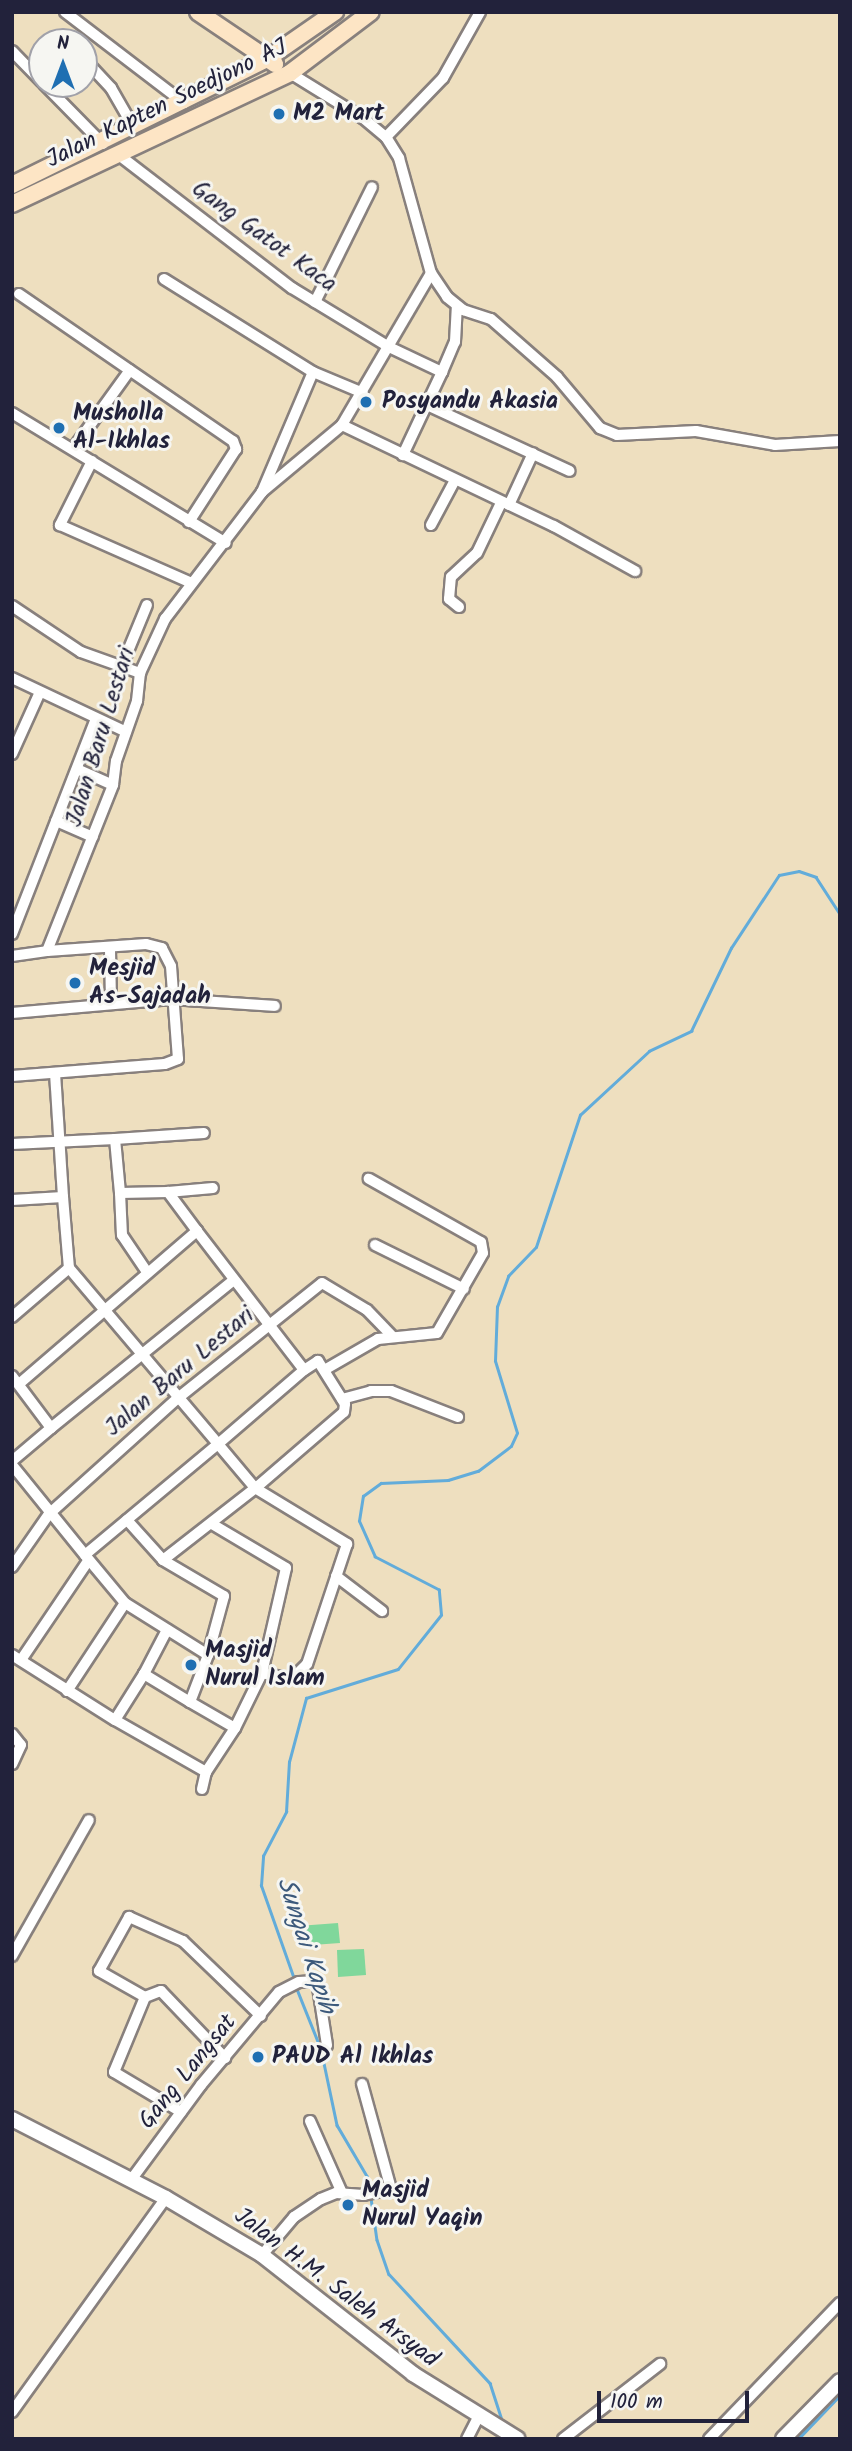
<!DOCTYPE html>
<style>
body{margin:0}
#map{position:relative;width:852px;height:2451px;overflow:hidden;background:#eedfbf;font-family:Kalam,sans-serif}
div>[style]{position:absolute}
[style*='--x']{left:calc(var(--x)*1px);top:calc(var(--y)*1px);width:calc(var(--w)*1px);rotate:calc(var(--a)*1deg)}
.green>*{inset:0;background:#80d79b}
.stream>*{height:2.5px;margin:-1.25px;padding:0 1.25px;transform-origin:1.25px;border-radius:1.25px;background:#62acda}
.canal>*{height:10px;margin:-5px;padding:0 5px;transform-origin:5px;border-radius:5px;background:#62acda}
.roads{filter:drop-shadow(2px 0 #88807d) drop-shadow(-2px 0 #88807d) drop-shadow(0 2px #88807d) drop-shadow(0 -2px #88807d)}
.minor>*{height:10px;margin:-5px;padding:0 5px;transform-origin:5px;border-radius:5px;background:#fff}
.tertiary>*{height:14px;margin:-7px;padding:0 7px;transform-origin:7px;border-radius:7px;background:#fff}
.secondary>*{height:16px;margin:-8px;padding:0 8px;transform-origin:8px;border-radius:8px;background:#fde5c5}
.dots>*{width:19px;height:19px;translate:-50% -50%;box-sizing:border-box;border:4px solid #f6f6f2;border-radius:50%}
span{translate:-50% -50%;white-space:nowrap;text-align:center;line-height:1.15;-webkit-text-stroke:6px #f6f6f2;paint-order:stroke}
.street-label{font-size:24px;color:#22223b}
.poi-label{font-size:24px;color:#22223b;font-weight:700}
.left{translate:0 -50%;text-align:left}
.water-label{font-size:26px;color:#3c597b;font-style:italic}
.frame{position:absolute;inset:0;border:14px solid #22223b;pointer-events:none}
.north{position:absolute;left:28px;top:28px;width:70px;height:70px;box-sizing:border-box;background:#f6f6f2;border:2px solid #a1a1a9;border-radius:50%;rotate:0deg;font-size:19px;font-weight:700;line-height:28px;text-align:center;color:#22223b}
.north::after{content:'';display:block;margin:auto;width:24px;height:32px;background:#1f6fb2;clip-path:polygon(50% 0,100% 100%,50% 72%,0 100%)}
.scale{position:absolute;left:597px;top:2391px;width:152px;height:32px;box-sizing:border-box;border:4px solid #22223b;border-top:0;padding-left:9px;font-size:21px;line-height:24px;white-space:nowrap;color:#22223b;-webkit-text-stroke:5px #f6f6f2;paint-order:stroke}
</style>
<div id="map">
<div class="green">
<i style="clip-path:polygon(338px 1923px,340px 1943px,299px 1946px,298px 1926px)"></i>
<i style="clip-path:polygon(364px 1949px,366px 1975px,338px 1977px,337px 1950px)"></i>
</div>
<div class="stream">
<i style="--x:294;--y:1979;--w:99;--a:-109.5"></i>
<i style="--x:261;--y:1886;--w:30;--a:-86"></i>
<i style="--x:263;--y:1856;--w:50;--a:-62.4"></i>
<i style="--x:286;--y:1812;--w:50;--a:-86.6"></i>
<i style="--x:289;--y:1762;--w:66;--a:-75.1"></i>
<i style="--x:306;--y:1698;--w:96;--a:-17.5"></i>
<i style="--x:398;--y:1669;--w:69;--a:-51.5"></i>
<i style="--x:441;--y:1615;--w:25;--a:-95"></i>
<i style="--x:439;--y:1590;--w:72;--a:-152.7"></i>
<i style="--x:375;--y:1557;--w:39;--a:-114"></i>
<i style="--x:359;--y:1521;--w:25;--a:-81"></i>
<i style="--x:363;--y:1496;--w:22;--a:-36"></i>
<i style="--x:381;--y:1483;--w:67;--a:-2.6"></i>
<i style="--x:448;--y:1480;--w:31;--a:-17"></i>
<i style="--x:478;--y:1471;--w:41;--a:-37.1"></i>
<i style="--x:511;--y:1446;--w:14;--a:-65"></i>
<i style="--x:517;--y:1433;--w:75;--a:-107"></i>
<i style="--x:495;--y:1361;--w:54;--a:-87.9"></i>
<i style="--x:497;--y:1307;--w:33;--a:-70"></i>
<i style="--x:508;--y:1276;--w:40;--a:-46"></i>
<i style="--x:536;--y:1247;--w:139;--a:-71.6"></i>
<i style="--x:580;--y:1115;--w:94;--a:-42.8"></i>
<i style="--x:649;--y:1051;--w:47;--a:-25.5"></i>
<i style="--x:691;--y:1031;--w:92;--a:-64.3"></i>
<i style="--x:731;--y:948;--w:87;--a:-56.7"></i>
<i style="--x:779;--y:875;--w:20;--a:-11"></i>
<i style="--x:799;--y:871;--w:18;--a:19"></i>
<i style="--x:816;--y:877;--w:44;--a:57"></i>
<i style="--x:297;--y:1989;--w:65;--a:68.2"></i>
<i style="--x:321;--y:2049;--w:78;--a:78.1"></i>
<i style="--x:337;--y:2125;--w:59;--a:59.5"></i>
<i style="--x:367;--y:2176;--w:15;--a:79"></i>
<i style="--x:371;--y:2198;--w:42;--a:81.9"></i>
<i style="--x:377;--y:2240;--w:36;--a:71"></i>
<i style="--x:389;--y:2274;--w:149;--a:47.2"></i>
<i style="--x:490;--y:2383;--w:42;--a:72"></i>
</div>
<div class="canal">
<i style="--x:794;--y:2439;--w:66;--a:-46.2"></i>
</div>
<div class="roads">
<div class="minor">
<i style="--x:65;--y:12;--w:150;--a:37.4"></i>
<i style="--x:12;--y:51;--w:43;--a:45.9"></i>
<i style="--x:84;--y:59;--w:40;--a:47"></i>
<i style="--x:111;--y:88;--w:46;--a:60.1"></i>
<i style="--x:290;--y:73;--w:86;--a:31.7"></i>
<i style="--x:363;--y:118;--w:30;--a:40"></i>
<i style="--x:386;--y:137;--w:25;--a:58"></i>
<i style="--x:399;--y:158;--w:119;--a:74.5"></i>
<i style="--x:431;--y:273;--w:29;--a:56"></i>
<i style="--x:447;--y:297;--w:21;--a:39"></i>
<i style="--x:463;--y:310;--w:29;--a:18"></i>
<i style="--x:491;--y:319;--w:88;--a:41.3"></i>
<i style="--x:557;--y:377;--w:67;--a:49.9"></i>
<i style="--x:600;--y:428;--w:18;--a:22"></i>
<i style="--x:617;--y:435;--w:79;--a:-2.9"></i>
<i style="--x:696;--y:431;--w:80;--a:10"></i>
<i style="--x:775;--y:445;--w:65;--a:-3.5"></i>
<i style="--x:44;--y:84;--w:84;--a:45.5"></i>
<i style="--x:386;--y:137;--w:82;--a:-46"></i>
<i style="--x:443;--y:78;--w:76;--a:-60.7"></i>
<i style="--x:119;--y:155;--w:218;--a:37.6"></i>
<i style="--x:292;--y:288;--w:114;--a:31.3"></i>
<i style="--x:389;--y:347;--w:59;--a:25.3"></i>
<i style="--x:442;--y:372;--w:92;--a:115.2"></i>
<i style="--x:164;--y:279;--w:176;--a:32"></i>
<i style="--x:313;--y:372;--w:54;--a:22.8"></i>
<i style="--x:19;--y:294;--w:260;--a:34.5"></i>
<i style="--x:233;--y:441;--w:9;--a:69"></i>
<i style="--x:236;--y:449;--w:87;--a:122.8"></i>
<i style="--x:315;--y:302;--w:128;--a:-63.6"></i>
<i style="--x:442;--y:372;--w:33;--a:-67"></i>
<i style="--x:455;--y:342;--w:35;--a:-87"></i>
<i style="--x:427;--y:405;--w:157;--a:24.8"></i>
<i style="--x:12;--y:413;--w:250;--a:31.3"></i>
<i style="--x:342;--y:425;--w:235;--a:25.5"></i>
<i style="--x:554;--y:526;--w:93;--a:29.1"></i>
<i style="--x:73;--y:449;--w:97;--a:-54.2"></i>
<i style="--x:92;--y:461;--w:72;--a:116.6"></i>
<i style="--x:60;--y:525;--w:141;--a:23.8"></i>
<i style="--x:262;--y:492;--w:130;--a:-67"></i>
<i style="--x:509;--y:505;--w:57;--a:-65.2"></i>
<i style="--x:431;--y:525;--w:51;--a:-61.9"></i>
<i style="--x:12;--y:606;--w:83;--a:33.7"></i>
<i style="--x:81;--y:652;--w:63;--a:19.6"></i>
<i style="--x:459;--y:607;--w:13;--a:-141"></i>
<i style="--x:449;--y:599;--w:22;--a:-85"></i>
<i style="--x:451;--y:577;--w:35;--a:-43"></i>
<i style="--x:477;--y:553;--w:55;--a:-64.4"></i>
<i style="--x:121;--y:668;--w:68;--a:-67.6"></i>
<i style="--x:12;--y:678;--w:126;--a:25.3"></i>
<i style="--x:12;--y:754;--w:68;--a:-65.7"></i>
<i style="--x:77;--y:769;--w:39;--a:24"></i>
<i style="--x:56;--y:821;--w:40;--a:23.4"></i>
<i style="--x:12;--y:934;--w:231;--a:-68.7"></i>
<i style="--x:110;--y:950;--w:54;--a:88.9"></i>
<i style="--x:12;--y:956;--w:35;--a:-8"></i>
<i style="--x:12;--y:1013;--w:161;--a:-5"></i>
<i style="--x:172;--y:999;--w:103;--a:3.9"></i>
<i style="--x:55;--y:1073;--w:124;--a:86.3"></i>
<i style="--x:12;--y:1076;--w:153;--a:-4.5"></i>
<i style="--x:165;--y:1064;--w:14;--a:-21"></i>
<i style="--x:178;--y:1059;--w:93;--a:-94.3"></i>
<i style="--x:171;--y:966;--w:20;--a:-117"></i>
<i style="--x:162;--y:948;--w:16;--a:-166"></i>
<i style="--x:146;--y:944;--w:99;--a:176"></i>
<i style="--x:47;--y:951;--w:179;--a:-68.3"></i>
<i style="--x:113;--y:785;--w:24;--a:-83"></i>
<i style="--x:116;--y:761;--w:64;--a:-70.7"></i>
<i style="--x:137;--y:701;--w:28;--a:-84"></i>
<i style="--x:140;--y:673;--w:60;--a:-65.2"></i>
<i style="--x:165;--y:619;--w:160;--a:-52.6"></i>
<i style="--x:262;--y:492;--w:104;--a:-39.9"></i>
<i style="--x:342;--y:425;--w:176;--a:-59.6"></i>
<i style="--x:115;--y:1139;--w:89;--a:-3.9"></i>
<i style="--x:12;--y:1144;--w:103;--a:-2.8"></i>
<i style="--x:115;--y:1139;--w:54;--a:84.7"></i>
<i style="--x:168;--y:1192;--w:45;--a:-5.1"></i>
<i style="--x:12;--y:1200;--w:51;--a:-3.4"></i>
<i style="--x:63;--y:1197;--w:71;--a:85.2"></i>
<i style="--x:197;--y:1231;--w:175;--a:52.4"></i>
<i style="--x:304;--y:1370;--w:113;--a:139.3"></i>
<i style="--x:218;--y:1444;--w:57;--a:49.9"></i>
<i style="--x:255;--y:1488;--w:108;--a:31.3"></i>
<i style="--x:347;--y:1544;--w:126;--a:108.4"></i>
<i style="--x:307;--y:1664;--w:21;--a:135"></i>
<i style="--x:292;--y:1679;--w:31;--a:-169"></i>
<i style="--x:375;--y:1245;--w:99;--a:26.3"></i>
<i style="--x:12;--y:1317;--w:75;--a:-40.7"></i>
<i style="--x:69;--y:1268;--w:231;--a:49.7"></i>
<i style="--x:218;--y:1444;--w:173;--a:140.2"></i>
<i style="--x:85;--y:1555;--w:116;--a:-129"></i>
<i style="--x:326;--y:1369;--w:60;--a:-30"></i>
<i style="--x:378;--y:1339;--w:59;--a:-5.8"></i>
<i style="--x:437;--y:1333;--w:92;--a:-60.1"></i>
<i style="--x:483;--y:1253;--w:11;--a:-100"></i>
<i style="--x:481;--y:1242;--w:129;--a:-150.6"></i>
<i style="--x:12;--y:1376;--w:65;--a:53.1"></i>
<i style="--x:51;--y:1428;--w:235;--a:-39"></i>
<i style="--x:19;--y:1384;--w:235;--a:-40.7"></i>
<i style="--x:197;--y:1231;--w:49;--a:-126.6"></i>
<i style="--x:168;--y:1192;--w:48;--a:178.8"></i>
<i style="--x:120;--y:1193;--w:42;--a:87.3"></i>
<i style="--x:122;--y:1235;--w:45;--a:56"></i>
<i style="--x:342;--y:1399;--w:30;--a:-15"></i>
<i style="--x:371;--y:1391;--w:20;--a:0"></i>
<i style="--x:391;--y:1391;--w:72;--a:21.2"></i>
<i style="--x:12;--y:1461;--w:51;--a:-40.2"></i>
<i style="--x:127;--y:1520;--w:54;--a:48"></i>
<i style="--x:163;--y:1560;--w:120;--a:-37.9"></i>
<i style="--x:258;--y:1486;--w:113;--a:-40.7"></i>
<i style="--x:344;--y:1412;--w:8;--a:-83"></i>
<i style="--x:345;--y:1404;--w:51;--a:-122.1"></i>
<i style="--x:318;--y:1361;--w:17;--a:147"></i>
<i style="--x:212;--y:1524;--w:86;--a:30.7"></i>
<i style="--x:286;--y:1568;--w:108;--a:102.9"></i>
<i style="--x:262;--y:1673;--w:61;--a:116.1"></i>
<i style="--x:85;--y:1555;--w:62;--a:50.2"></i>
<i style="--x:125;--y:1603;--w:98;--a:32.1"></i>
<i style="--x:208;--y:1655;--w:61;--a:-74.8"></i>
<i style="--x:224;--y:1596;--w:71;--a:-149.5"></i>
<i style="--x:12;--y:1567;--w:65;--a:-55.1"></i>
<i style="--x:49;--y:1514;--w:173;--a:-42"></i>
<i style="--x:178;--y:1398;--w:184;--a:-38.6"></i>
<i style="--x:322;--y:1283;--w:52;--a:31"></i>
<i style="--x:367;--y:1310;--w:36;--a:46"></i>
<i style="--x:336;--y:1576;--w:58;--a:37.3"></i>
<i style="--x:12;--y:1655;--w:122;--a:32.3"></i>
<i style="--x:21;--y:1660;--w:120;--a:-55.9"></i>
<i style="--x:144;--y:1674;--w:50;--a:-62.4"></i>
<i style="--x:67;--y:1691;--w:105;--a:-56.6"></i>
<i style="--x:190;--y:1702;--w:54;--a:-148.7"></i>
<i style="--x:144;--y:1674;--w:54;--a:122.2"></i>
<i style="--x:115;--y:1720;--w:105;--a:29.7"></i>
<i style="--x:12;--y:1734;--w:14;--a:51"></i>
<i style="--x:21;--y:1745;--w:21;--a:115"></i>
<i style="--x:202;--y:1789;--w:17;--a:-77"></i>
<i style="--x:206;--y:1772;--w:53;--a:-56.6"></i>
<i style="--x:235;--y:1728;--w:52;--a:-150"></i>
<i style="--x:190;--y:1702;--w:50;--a:-69"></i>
<i style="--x:12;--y:1956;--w:156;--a:-60.5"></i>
<i style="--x:145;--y:1997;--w:53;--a:-150.5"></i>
<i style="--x:99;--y:1971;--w:62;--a:-60.9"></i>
<i style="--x:129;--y:1917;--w:59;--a:24"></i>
<i style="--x:183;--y:1941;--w:108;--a:43.9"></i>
<i style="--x:181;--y:2112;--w:78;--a:-149.2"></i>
<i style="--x:114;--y:2072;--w:81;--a:-67.5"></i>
<i style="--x:145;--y:1997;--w:17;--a:-21"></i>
<i style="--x:161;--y:1991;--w:93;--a:46.3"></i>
<i style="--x:310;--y:2121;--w:79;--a:66"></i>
<i style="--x:131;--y:2180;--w:118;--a:-53.6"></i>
<i style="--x:201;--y:2085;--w:121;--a:-50"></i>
<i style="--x:279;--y:1992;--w:22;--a:-27"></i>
<i style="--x:299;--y:1982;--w:18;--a:-3"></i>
<i style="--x:317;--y:1981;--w:65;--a:81.1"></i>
<i style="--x:262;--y:2255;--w:50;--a:-49.9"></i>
<i style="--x:294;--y:2217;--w:32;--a:-34"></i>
<i style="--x:321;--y:2199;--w:16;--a:-22"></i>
<i style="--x:336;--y:2193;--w:27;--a:4"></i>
<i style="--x:363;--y:2195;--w:29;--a:-12"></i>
<i style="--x:391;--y:2189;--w:109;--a:-105.4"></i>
<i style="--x:12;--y:2412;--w:264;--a:-54.3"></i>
<i style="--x:467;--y:2439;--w:27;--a:-63"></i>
<i style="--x:563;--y:2439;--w:123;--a:-37.7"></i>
<i style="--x:709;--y:2439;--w:189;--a:-46.1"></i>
</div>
<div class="tertiary">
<i style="--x:12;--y:2119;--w:173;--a:27.2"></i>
<i style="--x:166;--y:2198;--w:112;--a:30.7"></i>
<i style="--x:262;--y:2255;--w:192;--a:38.2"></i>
<i style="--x:413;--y:2374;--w:123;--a:31.8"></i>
<i style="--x:783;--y:2439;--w:81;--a:-45.5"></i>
</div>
<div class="secondary">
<i style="--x:198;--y:12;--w:93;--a:34"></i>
<i style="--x:12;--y:185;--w:284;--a:-26.3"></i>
<i style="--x:267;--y:59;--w:83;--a:-34.7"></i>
<i style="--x:12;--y:204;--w:307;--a:-25.2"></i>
<i style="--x:290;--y:73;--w:101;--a:-37"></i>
</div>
</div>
<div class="dots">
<i style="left:279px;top:114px;background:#1f6fb2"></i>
<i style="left:366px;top:402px;background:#1f6fb2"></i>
<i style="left:59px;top:428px;background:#1f6fb2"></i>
<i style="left:75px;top:983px;background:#1f6fb2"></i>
<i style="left:191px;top:1665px;background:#1f6fb2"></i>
<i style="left:258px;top:2057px;background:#1f6fb2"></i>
<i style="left:348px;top:2205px;background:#1f6fb2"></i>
</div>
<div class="street-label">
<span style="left:167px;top:104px;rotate:-26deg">Jalan Kapten Soedjono AJ</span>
<span style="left:264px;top:237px;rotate:36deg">Gang Gatot Kaca</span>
<span style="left:101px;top:737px;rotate:-73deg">Jalan Baru Lestari</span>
<span style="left:180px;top:1372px;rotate:-40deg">Jalan Baru Lestari</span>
<span style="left:188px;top:2072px;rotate:-51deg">Gang Langsat</span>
<span style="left:336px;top:2288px;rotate:37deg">Jalan H.M. Saleh Arsyad</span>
</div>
<div class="poi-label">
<span class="left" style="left:293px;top:114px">M2 Mart</span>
<span class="left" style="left:382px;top:402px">Posyandu Akasia</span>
<span class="left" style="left:73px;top:428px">Musholla<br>Al-Ikhlas</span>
<span class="left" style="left:89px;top:983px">Mesjid<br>As-Sajadah</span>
<span class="left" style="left:205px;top:1665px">Masjid<br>Nurul Islam</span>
<span class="left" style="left:272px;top:2057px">PAUD Al Ikhlas</span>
<span class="left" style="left:362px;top:2205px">Masjid<br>Nurul Yaqin</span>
</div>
<div class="water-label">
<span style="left:305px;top:1946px;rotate:72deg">Sungai Kapih</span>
</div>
<div class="frame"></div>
<div class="north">N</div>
<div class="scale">100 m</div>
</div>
